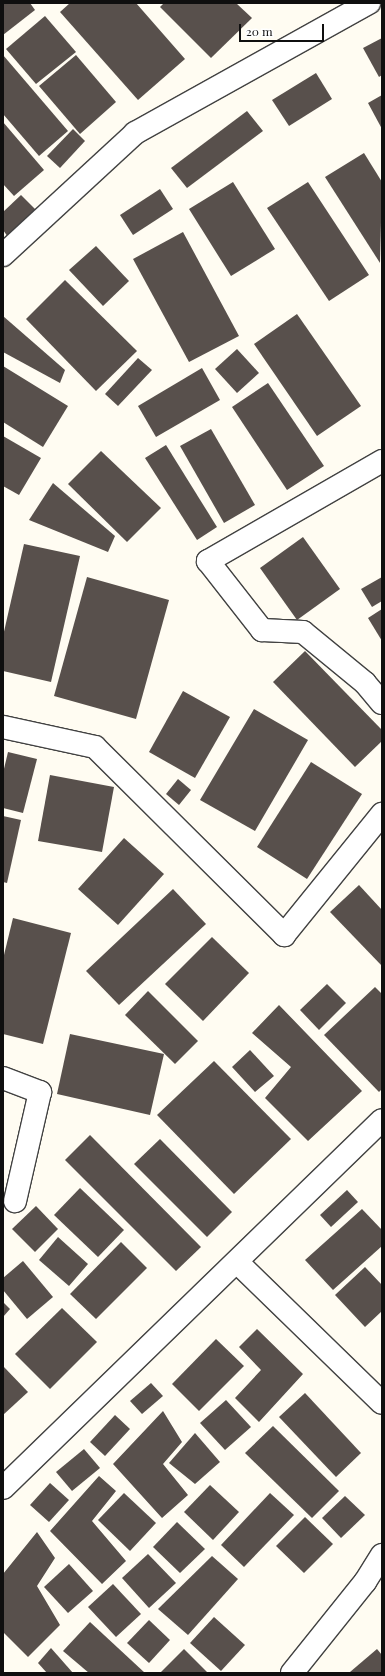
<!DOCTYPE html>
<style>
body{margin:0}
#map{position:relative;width:385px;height:1676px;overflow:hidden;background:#fffcf2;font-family:"Playfair Display",serif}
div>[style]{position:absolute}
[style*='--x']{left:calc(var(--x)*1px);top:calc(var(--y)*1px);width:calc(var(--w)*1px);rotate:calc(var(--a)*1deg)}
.building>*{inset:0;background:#58504c}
.roads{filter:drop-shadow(1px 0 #424242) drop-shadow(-1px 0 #424242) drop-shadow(0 1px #424242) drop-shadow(0 -1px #424242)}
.minor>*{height:22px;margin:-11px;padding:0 11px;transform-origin:11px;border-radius:11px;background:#fff}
span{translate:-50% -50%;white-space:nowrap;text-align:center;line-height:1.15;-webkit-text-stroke:4px #fff;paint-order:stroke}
.frame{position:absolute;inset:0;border:4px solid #0f0f0f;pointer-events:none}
.scale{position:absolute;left:239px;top:24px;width:85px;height:18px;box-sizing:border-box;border:2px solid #0f0f0f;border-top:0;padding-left:5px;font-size:12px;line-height:14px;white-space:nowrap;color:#0f0f0f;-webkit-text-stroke:3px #fff;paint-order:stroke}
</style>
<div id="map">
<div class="building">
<i style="clip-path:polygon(3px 3px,30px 3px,35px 10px,3px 35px)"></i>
<i style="clip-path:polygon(70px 3px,136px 3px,185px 59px,138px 100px,60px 12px)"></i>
<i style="clip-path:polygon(164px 3px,236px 3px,252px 18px,211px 58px,160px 7px)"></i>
<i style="clip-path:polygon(45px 16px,76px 52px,36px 84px,6px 49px)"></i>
<i style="clip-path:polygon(382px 38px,382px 75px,379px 77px,363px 48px)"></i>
<i style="clip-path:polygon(3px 55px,68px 131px,39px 156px,3px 114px)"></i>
<i style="clip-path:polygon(76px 55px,116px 102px,80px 134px,39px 86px)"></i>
<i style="clip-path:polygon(316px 73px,332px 99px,289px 126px,272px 100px)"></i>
<i style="clip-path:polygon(382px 95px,382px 129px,368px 103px)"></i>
<i style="clip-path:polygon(247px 111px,263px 131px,187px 188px,171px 168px)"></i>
<i style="clip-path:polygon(3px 122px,44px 170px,14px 196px,3px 184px)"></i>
<i style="clip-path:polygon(73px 129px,85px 141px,60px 168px,47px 156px)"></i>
<i style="clip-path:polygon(364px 153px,382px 182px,380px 263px,325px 177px)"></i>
<i style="clip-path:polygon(233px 182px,275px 249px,231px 276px,189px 209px)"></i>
<i style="clip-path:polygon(308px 182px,369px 275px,329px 301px,267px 208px)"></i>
<i style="clip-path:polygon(160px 189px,173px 209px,133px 235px,120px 215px)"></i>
<i style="clip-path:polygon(21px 195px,39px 213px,8px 237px,3px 230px,3px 212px)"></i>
<i style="clip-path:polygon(183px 232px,239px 336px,189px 362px,133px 259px)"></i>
<i style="clip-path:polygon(96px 246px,129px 281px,103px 306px,69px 270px)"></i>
<i style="clip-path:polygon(65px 280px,137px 351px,96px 391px,26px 319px)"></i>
<i style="clip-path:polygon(297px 314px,361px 406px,317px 436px,254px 344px)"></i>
<i style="clip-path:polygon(3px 316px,65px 370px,60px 383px,3px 352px)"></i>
<i style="clip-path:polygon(237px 349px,259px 373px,237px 393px,215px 369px)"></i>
<i style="clip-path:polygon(138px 358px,152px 370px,118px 406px,105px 394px)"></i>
<i style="clip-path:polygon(3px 366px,68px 406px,43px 447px,3px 422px)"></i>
<i style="clip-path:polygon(202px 368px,220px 400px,156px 437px,138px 406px)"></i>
<i style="clip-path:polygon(268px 383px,324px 466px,287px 490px,232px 407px)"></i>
<i style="clip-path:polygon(211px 429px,255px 505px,224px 523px,180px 446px)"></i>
<i style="clip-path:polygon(3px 436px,41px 458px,19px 495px,3px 486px)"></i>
<i style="clip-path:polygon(166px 445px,217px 527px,197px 540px,145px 458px)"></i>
<i style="clip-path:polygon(101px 451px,161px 508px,127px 542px,68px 484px)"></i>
<i style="clip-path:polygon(53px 483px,115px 536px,108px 552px,29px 520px)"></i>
<i style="clip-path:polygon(303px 537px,340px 589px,297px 620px,260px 568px)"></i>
<i style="clip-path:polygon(24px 544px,80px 556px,51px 682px,3px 671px,3px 636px)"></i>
<i style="clip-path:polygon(87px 577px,169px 600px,136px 719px,54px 696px)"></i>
<i style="clip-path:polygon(382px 577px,382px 601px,372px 607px,361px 589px)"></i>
<i style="clip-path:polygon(382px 609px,382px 641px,368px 618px)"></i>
<i style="clip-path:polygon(305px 651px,382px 730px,382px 741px,355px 767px,273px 682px)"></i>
<i style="clip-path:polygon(183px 691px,230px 717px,195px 778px,149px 752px)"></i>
<i style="clip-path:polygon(254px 709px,308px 740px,255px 831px,200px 800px)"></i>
<i style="clip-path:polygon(8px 752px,37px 759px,23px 813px,3px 808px,3px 773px)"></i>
<i style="clip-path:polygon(311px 762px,362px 794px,307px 879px,257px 847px)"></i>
<i style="clip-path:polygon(50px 775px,114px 787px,102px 852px,38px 841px)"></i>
<i style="clip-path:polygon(178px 779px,191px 790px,179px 805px,166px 794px)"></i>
<i style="clip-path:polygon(3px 816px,21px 820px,7px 883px,3px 882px)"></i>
<i style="clip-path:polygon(124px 838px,164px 874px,118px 925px,78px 889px)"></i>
<i style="clip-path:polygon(359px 885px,382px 910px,382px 966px,330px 912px)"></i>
<i style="clip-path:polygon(173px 889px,206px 924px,119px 1005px,86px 971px)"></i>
<i style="clip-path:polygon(13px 918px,71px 933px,43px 1044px,3px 1034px,3px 959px)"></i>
<i style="clip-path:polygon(212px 937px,249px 973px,203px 1021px,165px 984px)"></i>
<i style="clip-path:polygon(327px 984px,346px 1003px,319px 1030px,300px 1010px)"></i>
<i style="clip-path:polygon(375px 987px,382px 994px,382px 1089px,379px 1092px,324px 1035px)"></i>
<i style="clip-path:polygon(148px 991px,198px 1041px,175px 1064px,125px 1015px)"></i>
<i style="clip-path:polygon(279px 1005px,362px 1091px,308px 1141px,265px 1098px,291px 1067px,252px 1033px)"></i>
<i style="clip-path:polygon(70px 1034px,164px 1054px,150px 1115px,57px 1094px)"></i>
<i style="clip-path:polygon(250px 1050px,274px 1076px,255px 1092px,232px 1067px)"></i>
<i style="clip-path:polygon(214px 1061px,291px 1139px,234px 1194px,157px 1115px)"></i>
<i style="clip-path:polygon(90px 1135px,201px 1247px,176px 1271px,65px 1160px)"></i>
<i style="clip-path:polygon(160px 1139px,232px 1212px,207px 1237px,134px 1164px)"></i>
<i style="clip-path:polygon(80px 1188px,124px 1230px,98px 1257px,54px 1215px)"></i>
<i style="clip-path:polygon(347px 1190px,358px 1202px,331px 1227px,320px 1215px)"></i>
<i style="clip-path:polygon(36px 1206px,58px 1229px,35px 1252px,12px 1229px)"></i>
<i style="clip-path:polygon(362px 1209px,382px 1230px,382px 1246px,333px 1290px,305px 1260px)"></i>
<i style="clip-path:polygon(58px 1237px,88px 1264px,69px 1286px,39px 1260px)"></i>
<i style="clip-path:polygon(121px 1242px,147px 1268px,96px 1319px,70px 1294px)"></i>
<i style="clip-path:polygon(23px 1261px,53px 1297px,27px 1319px,3px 1290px,3px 1278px)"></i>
<i style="clip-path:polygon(365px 1267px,382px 1285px,382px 1311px,365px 1327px,335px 1295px)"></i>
<i style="clip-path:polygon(3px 1302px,10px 1309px,3px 1317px)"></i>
<i style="clip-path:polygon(62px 1308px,97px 1342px,50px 1389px,15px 1354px)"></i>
<i style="clip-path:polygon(257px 1329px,303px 1374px,259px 1422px,235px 1398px,261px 1370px,239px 1347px)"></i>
<i style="clip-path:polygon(216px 1339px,244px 1366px,199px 1411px,172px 1384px)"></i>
<i style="clip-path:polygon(3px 1366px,28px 1392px,3px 1415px)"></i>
<i style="clip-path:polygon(151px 1383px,163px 1396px,142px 1414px,130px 1401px)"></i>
<i style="clip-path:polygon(305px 1393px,361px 1453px,336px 1477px,279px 1417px)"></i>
<i style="clip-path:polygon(226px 1400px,251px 1427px,225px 1450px,200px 1423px)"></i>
<i style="clip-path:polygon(163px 1411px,182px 1442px,163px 1464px,188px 1495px,162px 1518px,113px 1464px)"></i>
<i style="clip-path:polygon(115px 1415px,130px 1429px,105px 1456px,90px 1442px)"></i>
<i style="clip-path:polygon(273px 1426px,339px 1491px,312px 1518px,245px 1453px)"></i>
<i style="clip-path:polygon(195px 1433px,220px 1462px,195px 1484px,169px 1463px)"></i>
<i style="clip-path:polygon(84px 1449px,100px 1468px,72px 1491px,56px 1472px)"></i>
<i style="clip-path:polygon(99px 1476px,116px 1491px,92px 1521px,126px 1561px,102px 1584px,50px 1531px)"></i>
<i style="clip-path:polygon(50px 1483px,69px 1500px,49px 1522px,30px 1505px)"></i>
<i style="clip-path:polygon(210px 1485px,239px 1512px,213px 1540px,184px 1512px)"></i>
<i style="clip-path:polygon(124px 1493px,156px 1523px,130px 1551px,98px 1520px)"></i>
<i style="clip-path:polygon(270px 1493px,294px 1515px,244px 1567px,221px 1545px)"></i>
<i style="clip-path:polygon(345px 1496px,365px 1515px,341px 1538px,322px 1518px)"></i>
<i style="clip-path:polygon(305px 1517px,333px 1544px,304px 1573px,276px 1546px)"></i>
<i style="clip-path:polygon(177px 1522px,205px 1549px,180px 1573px,153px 1547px)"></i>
<i style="clip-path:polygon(37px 1532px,55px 1558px,37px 1586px,60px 1625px,28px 1657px,3px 1632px,3px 1574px)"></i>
<i style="clip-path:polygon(148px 1554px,176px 1583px,149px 1608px,122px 1578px)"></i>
<i style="clip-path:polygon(212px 1556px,238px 1579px,188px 1635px,158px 1609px)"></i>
<i style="clip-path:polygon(69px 1564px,93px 1591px,68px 1613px,44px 1587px)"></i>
<i style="clip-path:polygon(113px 1584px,141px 1614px,116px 1637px,88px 1607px)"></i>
<i style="clip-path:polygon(214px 1617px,245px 1645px,221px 1671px,190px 1643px)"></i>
<i style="clip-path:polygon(149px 1620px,170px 1640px,149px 1663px,127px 1643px)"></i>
<i style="clip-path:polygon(90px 1622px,145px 1673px,89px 1673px,63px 1651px)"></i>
<i style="clip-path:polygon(51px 1648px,73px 1673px,47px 1673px,38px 1663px)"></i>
<i style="clip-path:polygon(184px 1649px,208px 1673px,160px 1673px)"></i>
<i style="clip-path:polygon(377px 1649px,382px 1655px,382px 1673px,350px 1672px)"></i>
</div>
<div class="roads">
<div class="minor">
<i style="--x:3;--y:255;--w:180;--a:-42.7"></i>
<i style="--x:135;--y:133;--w:268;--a:-29.1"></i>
<i style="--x:382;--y:461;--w:201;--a:150.1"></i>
<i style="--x:208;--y:561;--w:88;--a:52"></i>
<i style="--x:262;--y:630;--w:41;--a:2.8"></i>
<i style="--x:303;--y:632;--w:80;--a:39.4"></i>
<i style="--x:365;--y:683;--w:26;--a:50"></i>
<i style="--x:3;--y:727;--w:94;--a:12.3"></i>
<i style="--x:95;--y:747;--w:267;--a:44.8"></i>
<i style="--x:284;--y:935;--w:156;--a:-51"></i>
<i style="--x:3;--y:1078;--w:40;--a:21"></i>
<i style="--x:40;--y:1092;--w:112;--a:102.9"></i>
<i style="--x:237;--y:1262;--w:202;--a:44.2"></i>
<i style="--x:3;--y:1488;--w:528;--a:-44.16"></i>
<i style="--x:292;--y:1673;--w:117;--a:-51.3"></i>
<i style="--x:365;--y:1582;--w:32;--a:-58"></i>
</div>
</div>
<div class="frame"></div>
<div class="scale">20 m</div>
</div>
